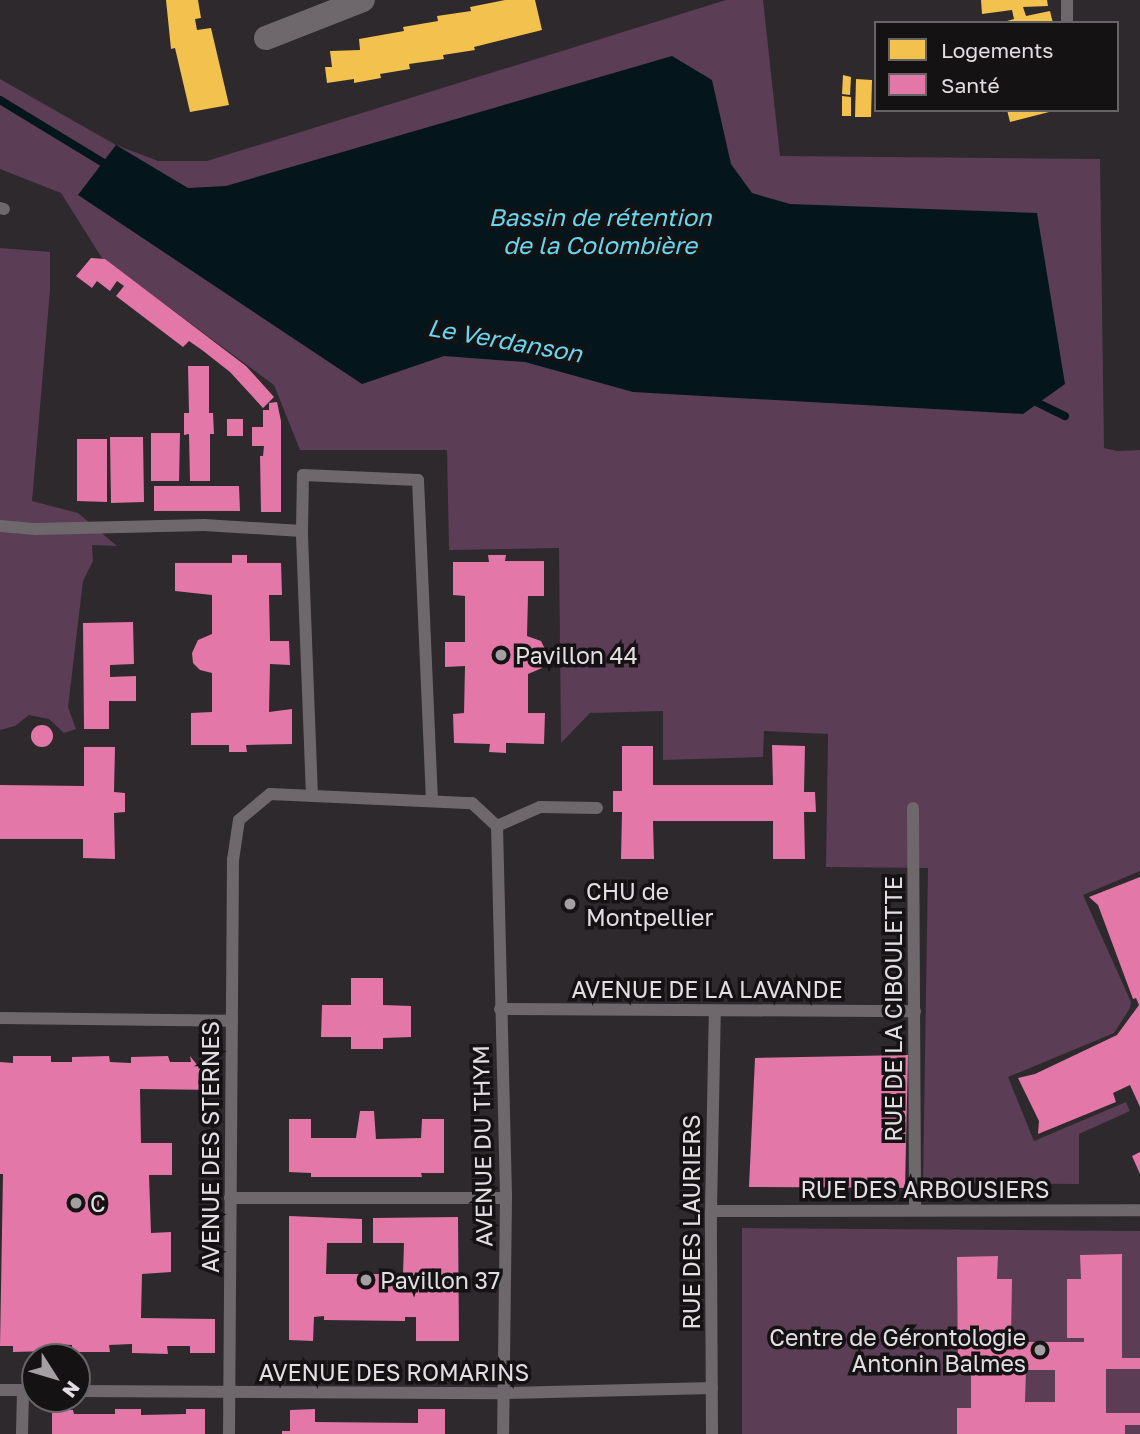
<!DOCTYPE html>
<meta charset="utf-8">
<style>
body{margin:0}
#map{position:relative;width:1140px;height:1434px;overflow:hidden;background:#2e292c;font-family:"Golos Text",sans-serif}
div>[style]{position:absolute}
[style*='--x']{left:calc(var(--x)*1px);top:calc(var(--y)*1px);width:calc(var(--w)*1px);rotate:calc(var(--a)*1deg)}
.green>*{inset:0;background:#5b3d55}
.water>*{inset:0;background:#04161b}
.homes>*{inset:0;background:#f2c14e}
.health>*{inset:0;background:#e377a8}
.round{border-radius:50%}
.stream>*{height:8px;margin:-4px;padding:0 4px;transform-origin:4px;border-radius:4px;background:#04161b}
.service>*{height:12px;margin:-6px;padding:0 6px;transform-origin:6px;border-radius:6px;background:#6e676c}
.minor>*{height:24px;margin:-12px;padding:0 12px;transform-origin:12px;border-radius:12px;background:#6e676c}
.dots>*{width:19px;height:19px;translate:-50% -50%;box-sizing:border-box;border:4px solid #151214;border-radius:50%}
span{translate:-50% -50%;white-space:nowrap;text-align:center;line-height:1.15;-webkit-text-stroke:7px #151214;paint-order:stroke}
.poi-label{font-size:23px;color:#e3dee2}
.left{translate:0 -50%;text-align:left}
.right{translate:-100% -50%;text-align:right}
.street-label{font-size:23px;color:#e3dee2}
.water-label{font-size:24px;color:#66d7ef;font-style:italic}
.legend{position:absolute;left:874px;top:21px;width:245px;height:91px;box-sizing:border-box;background:#151214;border:2px solid #676466;margin:0;padding:9px 12px;list-style:none;font-size:21px;color:#e3dee2}
.legend li{display:flex;align-items:center;gap:14px;height:35px}
.legend b{width:35px;border:2px solid #676466}
.north{position:absolute;left:21px;top:1343px;width:70px;height:70px;box-sizing:border-box;background:#151214;border:2px solid #676466;border-radius:50%;rotate:127deg;font-size:19px;font-weight:700;line-height:28px;text-align:center;color:#e3dee2}
.north::after{content:'';display:block;margin:auto;width:24px;height:32px;background:#a49fa2;clip-path:polygon(50% 0,100% 100%,50% 72%,0 100%)}
</style>
<div id="map">
<div class="green">
<i style="clip-path:polygon(726px 0,763px 0,780px 156px,1100px 159px,1104px 448px,1117px 451px,1140px 450px,1140px 871px,1083px 895px,1131px 1002px,1130px 1008px,1114px 1033px,1008px 1077px,1034px 1141px,1126px 1102px,1130px 1111px,1079px 1134px,1079px 1184px,923px 1183px,928px 868px,826px 867px,828px 734px,764px 731px,763px 757px,663px 760px,663px 711px,590px 713px,561px 743px,559px 548px,449px 550px,447px 450px,300px 450px,274px 385px,102px 258px,61px 193px,0 169px,0 79px,116px 145px,158px 161px,207px 161px)"></i>
<i style="clip-path:polygon(0 248px,50px 252px,50px 290px,32px 501px,78px 513px,117px 546px,92px 545px,93px 561px,83px 581px,68px 707px,76px 729px,64px 733px,49px 719px,29px 715px,15px 726px,0 730px)"></i>
<i style="clip-path:polygon(742px 1228px,1140px 1231px,1140px 1434px,742px 1434px)"></i>
</div>
<div class="water">
<i style="clip-path:polygon(672px 56px,712px 80px,731px 164px,752px 193px,790px 204px,1037px 213px,1065px 384px,1023px 414px,633px 392px,525px 362px,444px 356px,362px 384px,78px 195px,116px 145px,188px 188px,226px 186px)"></i>
</div>
<div class="homes">
<i style="clip-path:polygon(166px 0,198px 0,201px 18px,195px 19px,197px 30px,211px 28px,229px 105px,190px 112px,175px 48px,171px 49px)"></i>
<i style="clip-path:polygon(505px 0,535px 0,542px 30px,474px 47px,475px 50px,443px 55px,444px 59px,409px 64px,410px 69px,380px 74px,381px 78px,354px 83px,354px 79px,327px 83px,325px 67px,332px 67px,330px 51px,360px 50px,359px 39px,404px 31px,403px 27px,438px 21px,437px 16px,471px 11px,470px 7px)"></i>
<i style="clip-path:polygon(981px 0,1047px 0,1048px 6px,1023px 7px,1026px 16px,1050px 11px,1053px 23px,1000px 23px,1014px 19px,1012px 10px,982px 14px)"></i>
<i style="clip-path:polygon(843px 75px,851px 77px,850px 95px,842px 94px)"></i>
<i style="clip-path:polygon(856px 79px,872px 80px,871px 117px,855px 117px)"></i>
<i style="clip-path:polygon(842px 96px,851px 97px,851px 116px,842px 116px)"></i>
<i style="clip-path:polygon(1007px 110px,1053px 110px,1053px 111px,1010px 122px)"></i>
</div>
<div class="health">
<i style="clip-path:polygon(91px 258px,105px 259px,246px 366px,274px 397px,263px 408px,230px 372px,202px 350px,189px 341px,183px 347px,116px 296px,124px 286px,117px 281px,110px 291px,97px 281px,92px 288px,76px 276px)"></i>
<i style="clip-path:polygon(188px 366px,209px 366px,209px 413px,213px 413px,214px 434px,210px 434px,210px 481px,190px 481px,189px 434px,184px 435px,184px 413px,189px 413px)"></i>
<i style="clip-path:polygon(277px 402px,281px 421px,281px 512px,261px 512px,260px 456px,263px 456px,264px 446px,252px 446px,252px 427px,263px 427px,263px 410px,269px 410px,269px 403px)"></i>
<i style="clip-path:polygon(227px 419px,243px 419px,243px 436px,227px 436px)"></i>
<i style="clip-path:polygon(151px 433px,180px 433px,179px 481px,151px 481px)"></i>
<i style="clip-path:polygon(110px 437px,143px 437px,144px 502px,111px 503px)"></i>
<i style="clip-path:polygon(77px 439px,107px 439px,107px 502px,77px 501px)"></i>
<i style="clip-path:polygon(154px 486px,239px 486px,240px 511px,154px 511px)"></i>
<i style="clip-path:polygon(232px 555px,247px 555px,247px 563px,281px 563px,282px 595px,269px 595px,270px 641px,289px 641px,290px 665px,270px 664px,269px 712px,292px 709px,292px 744px,246px 745px,247px 752px,229px 752px,229px 745px,191px 745px,191px 713px,212px 712px,212px 673px,200px 670px,193px 663px,192px 653px,198px 640px,212px 634px,212px 595px,175px 591px,175px 563px,232px 563px)"></i>
<i style="clip-path:polygon(488px 555px,506px 555px,505px 561px,544px 561px,544px 596px,528px 596px,527px 636px,541px 641px,547px 653px,542px 668px,528px 674px,528px 713px,545px 713px,544px 744px,506px 743px,506px 753px,489px 752px,490px 744px,454px 743px,453px 714px,464px 713px,465px 666px,445px 667px,445px 642px,465px 642px,465px 596px,453px 595px,453px 562px,489px 562px)"></i>
<i style="clip-path:polygon(133px 622px,134px 664px,110px 665px,110px 677px,136px 676px,136px 701px,109px 701px,109px 729px,84px 729px,83px 623px)"></i>
<i class="round" style="left:31px;top:725px;width:22px;height:22px"></i>
<i style="clip-path:polygon(772px 745px,805px 746px,804px 792px,815px 792px,816px 812px,804px 812px,805px 859px,773px 859px,773px 821px,653px 821px,654px 859px,621px 859px,622px 812px,613px 812px,613px 791px,622px 791px,622px 746px,653px 746px,653px 785px,773px 785px)"></i>
<i style="clip-path:polygon(84px 747px,115px 747px,114px 792px,125px 793px,125px 812px,114px 813px,115px 859px,83px 858px,83px 839px,0 839px,0 785px,84px 786px)"></i>
<i style="clip-path:polygon(1140px 877px,1140px 1107px,1130px 1085px,1113px 1093px,1116px 1102px,1038px 1134px,1039px 1121px,1018px 1078px,1035px 1074px,1117px 1035px,1139px 1005px,1136px 998px,1133px 999px,1098px 905px,1089px 897px)"></i>
<i style="clip-path:polygon(351px 978px,383px 978px,383px 1005px,411px 1006px,411px 1037px,383px 1038px,383px 1049px,351px 1049px,351px 1037px,321px 1037px,322px 1005px,351px 1005px)"></i>
<i style="clip-path:polygon(908px 1055px,905px 1188px,749px 1187px,755px 1058px)"></i>
<i style="clip-path:polygon(13px 1056px,51px 1056px,51px 1062px,72px 1062px,72px 1057px,109px 1056px,110px 1062px,131px 1063px,131px 1057px,168px 1056px,170px 1062px,191px 1062px,190px 1056px,217px 1090px,140px 1089px,141px 1143px,172px 1143px,172px 1175px,149px 1175px,151px 1233px,171px 1232px,171px 1272px,142px 1274px,141px 1318px,215px 1319px,215px 1353px,190px 1353px,190px 1346px,167px 1346px,168px 1354px,132px 1353px,132px 1344px,109px 1345px,110px 1352px,72px 1352px,72px 1345px,51px 1344px,51px 1351px,13px 1352px,13px 1346px,0 1346px,3px 1174px,0 1174px,0 1062px,13px 1063px)"></i>
<i style="clip-path:polygon(360px 1111px,374px 1111px,376px 1139px,421px 1138px,422px 1119px,444px 1119px,444px 1173px,421px 1173px,422px 1177px,311px 1177px,311px 1173px,289px 1172px,289px 1119px,311px 1119px,311px 1138px,356px 1138px)"></i>
<i style="clip-path:polygon(1140px 1152px,1140px 1174px,1132px 1156px)"></i>
<i style="clip-path:polygon(289px 1216px,362px 1219px,362px 1243px,327px 1243px,326px 1274px,403px 1274px,404px 1243px,373px 1243px,373px 1218px,458px 1217px,459px 1341px,416px 1341px,416px 1317px,405px 1317px,405px 1321px,324px 1320px,324px 1316px,314px 1317px,313px 1341px,289px 1340px)"></i>
<i style="clip-path:polygon(evenodd,1122px 1254px,1122px 1358px,1140px 1358px,1140px 1369px,1106px 1369px,1106px 1413px,1140px 1413px,1140px 1425px,1125px 1425px,1125px 1434px,957px 1434px,957px 1408px,971px 1408px,971px 1371px,958px 1371px,957px 1257px,998px 1256px,997px 1279px,1012px 1279px,1011px 1338px,996px 1338px,996px 1342px,1084px 1342px,1084px 1338px,1067px 1338px,1067px 1279px,1081px 1279px,1080px 1255px,1122px 1254px,1026px 1370px,1055px 1370px,1055px 1402px,1025px 1402px,1026px 1370px)"></i>
<i style="clip-path:polygon(115px 1409px,141px 1409px,141px 1415px,186px 1414px,186px 1409px,205px 1409px,205px 1434px,52px 1434px,52px 1410px,73px 1410px,74px 1414px,115px 1414px)"></i>
<i style="clip-path:polygon(315px 1409px,315px 1422px,418px 1423px,418px 1409px,445px 1409px,445px 1434px,282px 1434px,282px 1431px,290px 1431px,290px 1410px)"></i>
</div>
<div class="stream">
<i style="--x:0;--y:100;--w:129;--a:31.3"></i>
<i style="--x:1030;--y:399;--w:39;--a:26"></i>
</div>
<div class="service">
<i style="--x:1067;--y:0;--w:23;--a:90"></i>
<i style="--x:0;--y:208;--w:4;--a:14"></i>
<i style="--x:0;--y:526;--w:36;--a:5"></i>
<i style="--x:36;--y:529;--w:168;--a:-1.4"></i>
<i style="--x:204;--y:525;--w:98;--a:3.5"></i>
<i style="--x:312;--y:796;--w:265;--a:-92.2"></i>
<i style="--x:302;--y:531;--w:56;--a:-89"></i>
<i style="--x:303;--y:475;--w:115;--a:2.5"></i>
<i style="--x:418;--y:480;--w:321;--a:87.5"></i>
<i style="--x:913;--y:808;--w:401;--a:89.7"></i>
<i style="--x:497;--y:826;--w:47;--a:-23.8"></i>
<i style="--x:540;--y:807;--w:57;--a:1"></i>
<i style="--x:500;--y:1009;--w:415;--a:0.3"></i>
<i style="--x:0;--y:1018;--w:232;--a:0.7"></i>
<i style="--x:230;--y:1198;--w:276;--a:0"></i>
<i style="--x:711;--y:1211;--w:429;--a:-0.1"></i>
<i style="--x:0;--y:1390;--w:35;--a:0"></i>
<i style="--x:77;--y:1391;--w:427;--a:0.3"></i>
<i style="--x:504;--y:1393;--w:208;--a:-1.4"></i>
<i style="--x:22;--y:1434;--w:44;--a:-88.7"></i>
<i style="--x:229;--y:1434;--w:574;--a:-89.6"></i>
<i style="--x:233;--y:860;--w:40;--a:-81.5"></i>
<i style="--x:239;--y:820;--w:40;--a:-40"></i>
<i style="--x:270;--y:794;--w:202;--a:2.6"></i>
<i style="--x:472;--y:803;--w:34;--a:43"></i>
<i style="--x:497;--y:826;--w:372;--a:88.6"></i>
<i style="--x:506;--y:1198;--w:236;--a:90.7"></i>
<i style="--x:712;--y:1434;--w:223;--a:-90.3"></i>
<i style="--x:711;--y:1211;--w:200;--a:-88.9"></i>
</div>
<div class="minor">
<i style="--x:266;--y:38;--w:104;--a:-21.4"></i>
</div>
<div class="dots">
<i style="left:501px;top:655px;background:#a49fa2"></i>
<i style="left:570px;top:904px;background:#a49fa2"></i>
<i style="left:76px;top:1203px;background:#a49fa2"></i>
<i style="left:366px;top:1280px;background:#a49fa2"></i>
<i style="left:1040px;top:1350px;background:#a49fa2"></i>
</div>
<div class="poi-label">
<span class="left" style="left:515px;top:655px">Pavillon 44</span>
<span class="left" style="left:586px;top:904px">CHU de<br>Montpellier</span>
<span class="left" style="left:90px;top:1203px">C</span>
<span class="left" style="left:380px;top:1280px">Pavillon 37</span>
<span class="right" style="left:1026px;top:1350px">Centre de Gérontologie<br>Antonin Balmes</span>
</div>
<div class="street-label">
<span style="left:707px;top:989px">AVENUE DE LA LAVANDE</span>
<span style="left:893px;top:1009px;rotate:-90deg">RUE DE LA CIBOULETTE</span>
<span style="left:482px;top:1146px;rotate:-91deg">AVENUE DU THYM</span>
<span style="left:210px;top:1147px;rotate:-90deg">AVENUE DES STERNES</span>
<span style="left:925px;top:1189px">RUE DES ARBOUSIERS</span>
<span style="left:691px;top:1222px;rotate:-90deg">RUE DES LAURIERS</span>
<span style="left:394px;top:1372px">AVENUE DES ROMARINS</span>
</div>
<div class="water-label">
<span style="left:600px;top:231px">Bassin de rétention<br>de la Colombière</span>
<span style="left:505px;top:340px;rotate:10deg">Le Verdanson</span>
</div>
<ul class="legend">
<li><b style="height:19px;background:#f2c14e"></b>Logements</li>
<li><b style="height:19px;background:#e377a8"></b>Santé</li>
</ul>
<div class="north">N</div>
</div>
